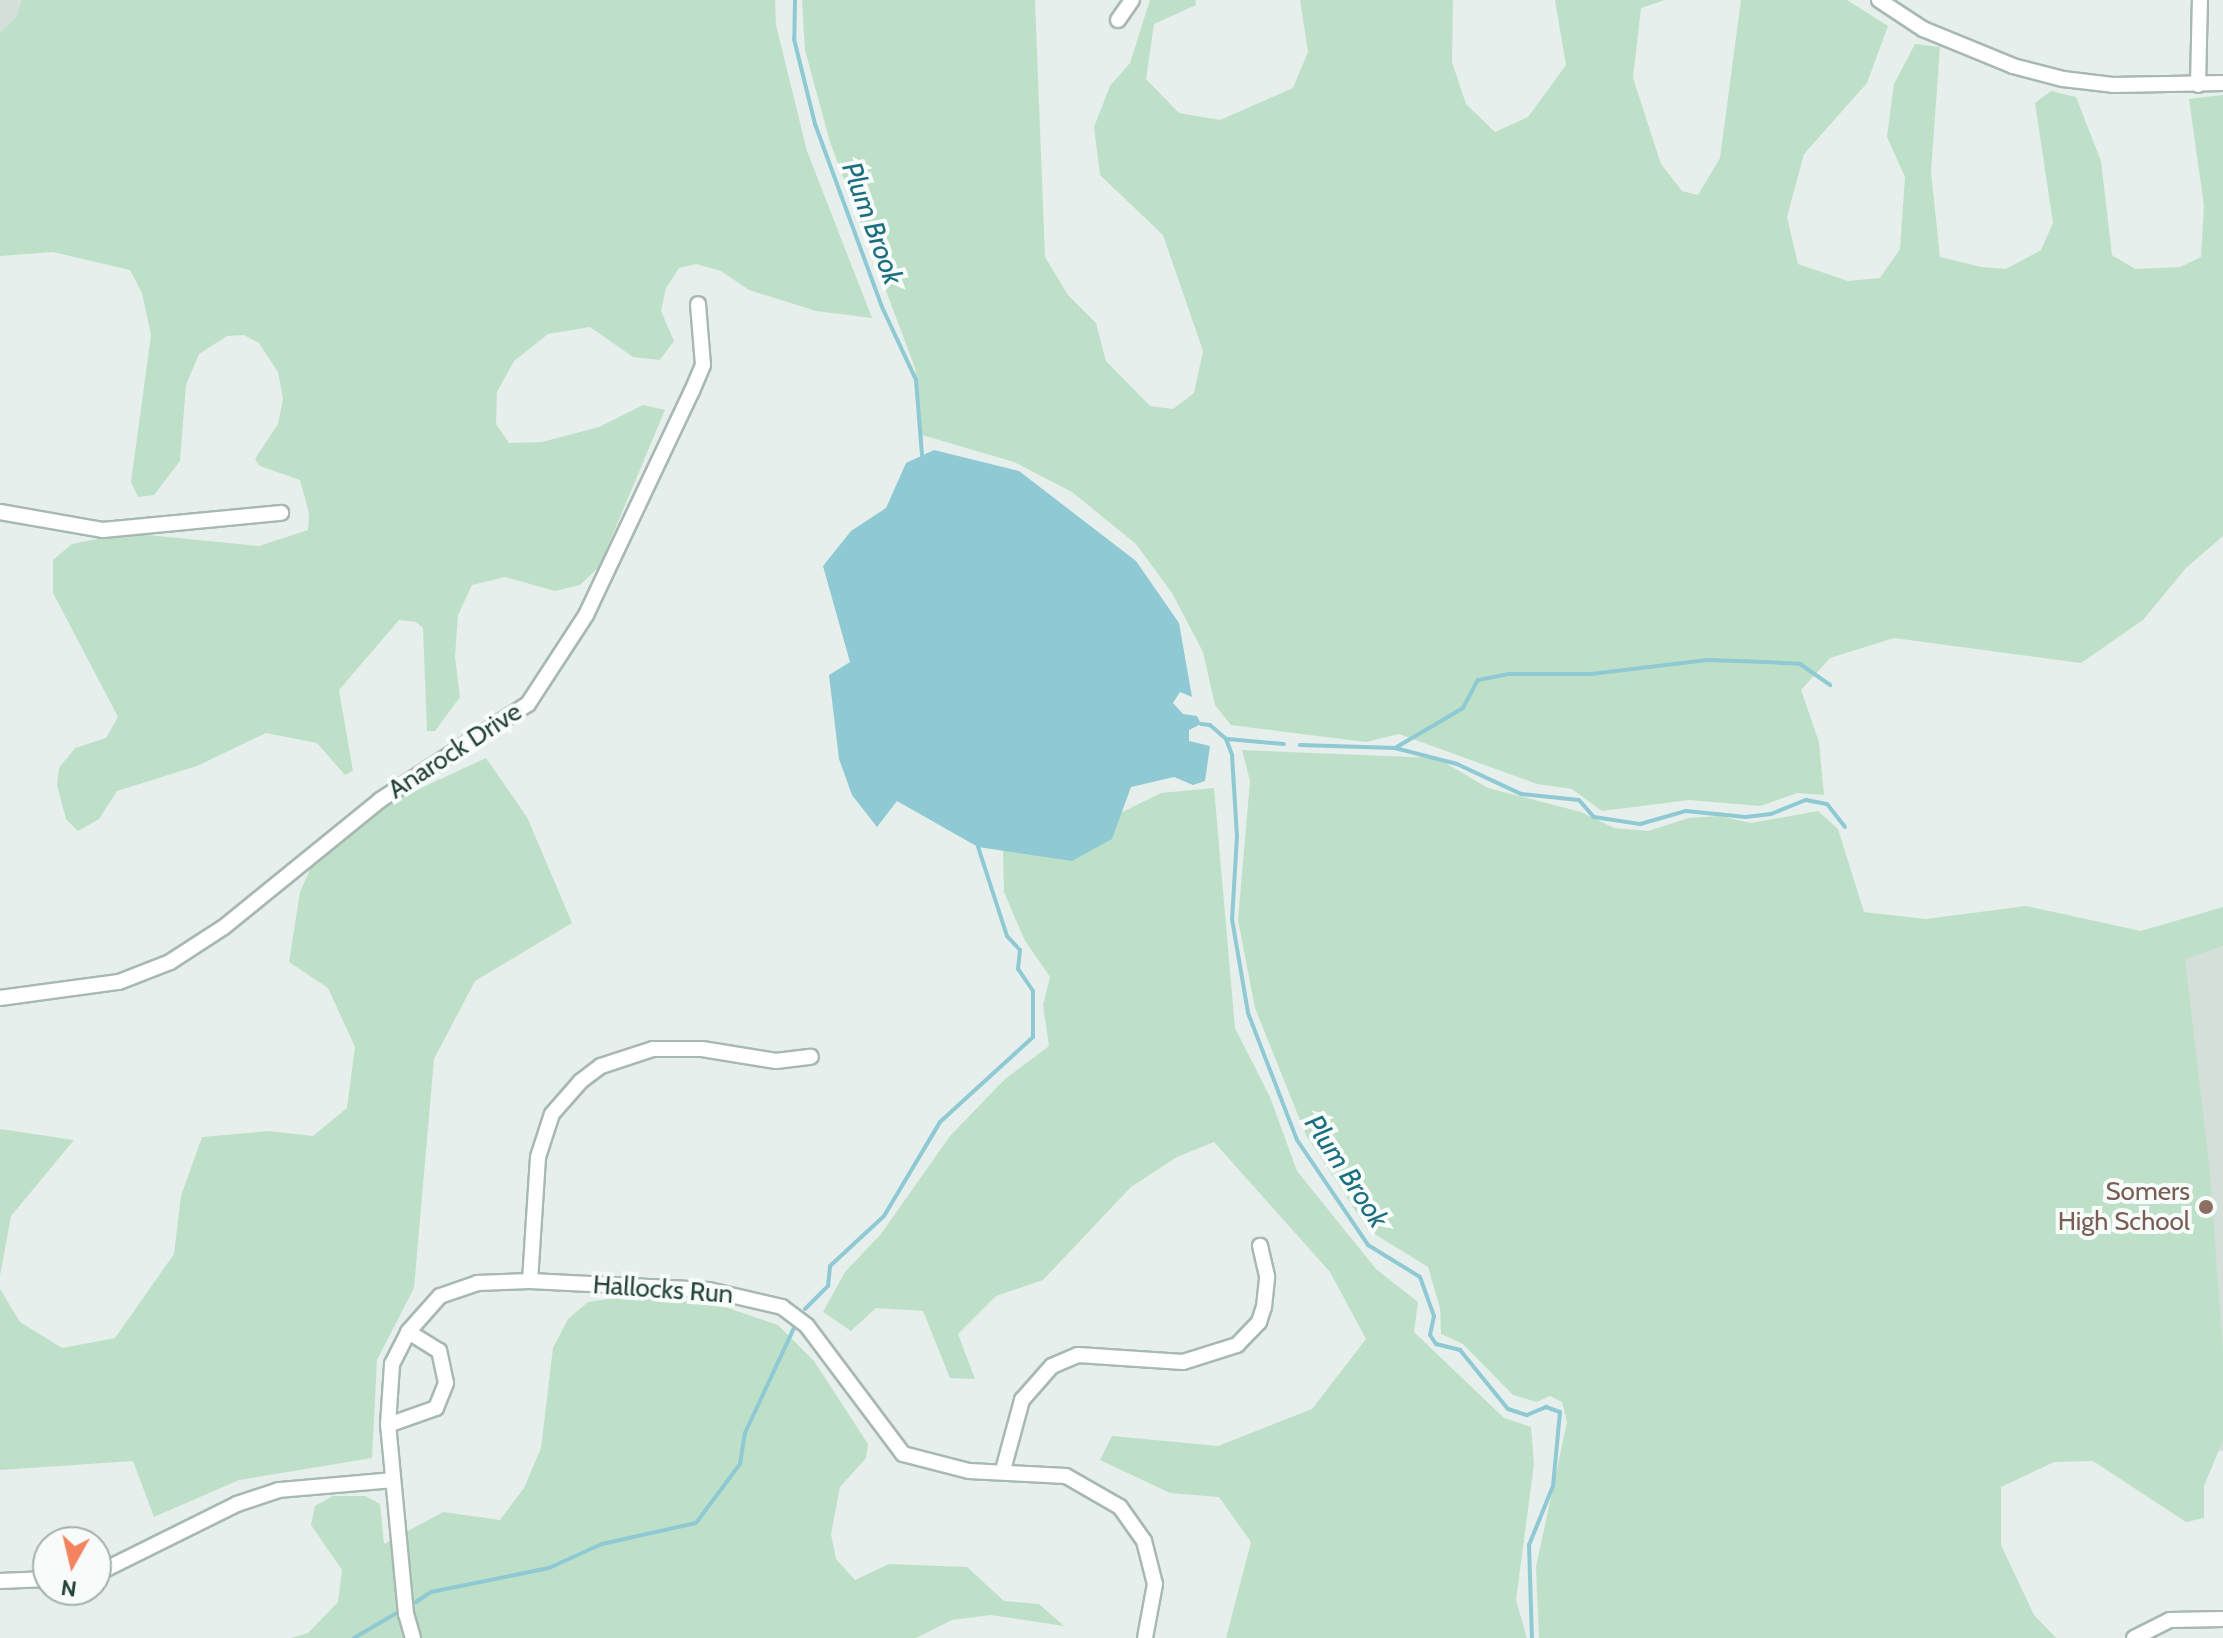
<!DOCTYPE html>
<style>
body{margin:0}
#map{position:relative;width:2223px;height:1638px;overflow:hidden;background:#e6efeb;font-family:Cabin,sans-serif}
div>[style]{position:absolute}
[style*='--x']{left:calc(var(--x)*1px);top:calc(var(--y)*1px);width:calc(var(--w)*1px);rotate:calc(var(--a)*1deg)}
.built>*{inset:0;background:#d4dfda}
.green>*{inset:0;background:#bfe0c8}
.water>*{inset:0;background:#8ec9d4}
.stream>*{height:4px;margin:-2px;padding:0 2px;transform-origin:2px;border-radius:2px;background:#8ec9d4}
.roads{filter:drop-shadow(2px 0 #a8b8b2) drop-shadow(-2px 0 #a8b8b2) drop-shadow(0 2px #a8b8b2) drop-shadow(0 -2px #a8b8b2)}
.minor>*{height:14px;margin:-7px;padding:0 7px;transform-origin:7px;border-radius:7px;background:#fff}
.dots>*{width:22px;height:22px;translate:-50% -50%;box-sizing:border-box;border:4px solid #f7fbf9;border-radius:50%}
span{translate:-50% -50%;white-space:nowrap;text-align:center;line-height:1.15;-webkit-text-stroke:8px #f7fbf9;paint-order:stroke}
.street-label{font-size:26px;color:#24423a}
.education-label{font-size:26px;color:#785e54}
.right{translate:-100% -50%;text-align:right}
.water-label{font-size:28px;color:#1c6f80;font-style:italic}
.north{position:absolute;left:32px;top:1526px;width:80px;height:80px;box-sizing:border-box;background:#f7fbf9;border:2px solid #a3b1ad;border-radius:50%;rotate:188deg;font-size:22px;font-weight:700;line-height:32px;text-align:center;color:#24423a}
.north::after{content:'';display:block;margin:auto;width:28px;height:36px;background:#f4845f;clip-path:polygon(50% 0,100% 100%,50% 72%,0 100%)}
</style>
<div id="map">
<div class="built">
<i style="clip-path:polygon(0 0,21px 0,17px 16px,0 32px)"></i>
<i style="clip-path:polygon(2223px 919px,2223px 1451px,2210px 1451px,2177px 922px)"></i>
</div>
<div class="green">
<i style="clip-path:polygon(21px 0,775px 0,776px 25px,807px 151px,872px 318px,816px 311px,749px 290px,721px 271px,696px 264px,679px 268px,666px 288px,661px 311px,674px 341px,660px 360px,633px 357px,590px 327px,548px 334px,514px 361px,497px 392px,496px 424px,509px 443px,542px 442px,599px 427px,643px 405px,665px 410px,599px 567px,580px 585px,555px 591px,505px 577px,472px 585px,458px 615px,455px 657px,460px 697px,435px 731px,427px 731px,423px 628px,416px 622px,399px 620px,339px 690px,353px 771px,345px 775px,317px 743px,266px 733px,197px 766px,117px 791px,99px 819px,78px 831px,66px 819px,57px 785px,59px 768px,75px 748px,106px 738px,118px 717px,53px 593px,53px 560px,72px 544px,128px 533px,259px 546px,308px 530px,309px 513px,300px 480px,260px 466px,255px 459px,278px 424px,283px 399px,278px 372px,259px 343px,244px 335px,227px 336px,199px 354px,186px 385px,180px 461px,154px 495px,138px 497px,131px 482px,151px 335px,142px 293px,130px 270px,53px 252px,0 256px,0 32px,17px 16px)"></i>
<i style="clip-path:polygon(802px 0,1035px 0,1045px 257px,1068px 295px,1096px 323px,1106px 361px,1150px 406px,1173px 409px,1194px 393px,1203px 351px,1163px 235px,1100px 175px,1094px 127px,1110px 86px,1130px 63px,1150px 0,1195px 0,1196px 5px,1154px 24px,1146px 79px,1179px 113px,1220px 120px,1293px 88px,1308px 52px,1300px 0,1453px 0,1452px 62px,1466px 104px,1495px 132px,1528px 117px,1566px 65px,1555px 0,1665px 0,1641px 8px,1633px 78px,1661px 164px,1682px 191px,1698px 195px,1720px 158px,1741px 0,1847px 0,1888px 26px,1867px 83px,1804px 154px,1787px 217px,1798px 264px,1848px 281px,1880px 278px,1900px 249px,1905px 177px,1887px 137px,1894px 84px,1915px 44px,1940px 47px,1931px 172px,1940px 257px,1981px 267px,2006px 269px,2041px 250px,2053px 223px,2035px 103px,2051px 91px,2076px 97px,2101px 161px,2112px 255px,2135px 269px,2180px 267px,2201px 257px,2204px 206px,2189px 99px,2223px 95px,2223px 536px,2186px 568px,2143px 620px,2081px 663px,1894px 638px,1830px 658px,1801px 690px,1819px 742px,1824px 795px,1797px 793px,1760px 806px,1689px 800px,1602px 811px,1572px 789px,1537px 784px,1399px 734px,1366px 742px,1231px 725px,1215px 705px,1203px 652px,1172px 593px,1136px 544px,1072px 492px,1014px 462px,922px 435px,915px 368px,830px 142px,805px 50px)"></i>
<i style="clip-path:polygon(1242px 750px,1437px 758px,1488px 788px,1581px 812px,1614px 828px,1648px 831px,1689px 818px,1720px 816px,1751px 823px,1818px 811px,1838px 829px,1864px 912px,1926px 919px,2026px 906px,2141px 931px,2223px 907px,2223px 946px,2185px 959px,2210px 1173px,2223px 1352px,2223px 1440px,2204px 1486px,2204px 1518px,2186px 1522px,2093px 1461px,2054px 1462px,2001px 1487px,2001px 1545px,2034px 1615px,2056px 1638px,1539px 1638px,1536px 1567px,1567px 1422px,1562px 1402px,1550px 1396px,1537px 1402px,1513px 1395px,1463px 1344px,1441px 1334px,1440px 1308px,1428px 1267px,1368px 1230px,1306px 1135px,1255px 1008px,1238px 920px,1250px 781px)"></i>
<i style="clip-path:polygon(486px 758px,527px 817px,572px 923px,475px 981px,434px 1059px,414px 1288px,377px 1360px,372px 1458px,239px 1480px,154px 1517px,133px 1461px,0 1470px,0 1289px,20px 1322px,62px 1348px,115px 1338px,174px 1254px,181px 1196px,202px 1137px,269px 1131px,313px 1136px,347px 1108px,355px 1047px,328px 988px,289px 962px,300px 892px,314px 861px,391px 802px)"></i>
<i style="clip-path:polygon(1214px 788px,1235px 1028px,1270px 1097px,1297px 1171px,1376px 1269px,1418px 1302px,1414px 1332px,1504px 1418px,1531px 1427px,1534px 1464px,1516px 1600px,1527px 1638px,1226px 1638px,1251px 1542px,1219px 1497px,1170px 1493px,1100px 1460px,1112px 1436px,1218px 1446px,1312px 1409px,1366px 1339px,1330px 1272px,1214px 1142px,1177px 1157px,1131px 1187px,1043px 1280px,996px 1296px,958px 1334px,975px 1379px,950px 1378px,923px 1311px,876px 1308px,851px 1331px,823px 1312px,845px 1272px,881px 1234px,950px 1136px,1005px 1079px,1049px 1046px,1043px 1005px,1050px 977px,1024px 939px,1004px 892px,1003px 850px,1110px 818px,1161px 793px)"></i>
<i style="clip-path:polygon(0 1129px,74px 1140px,11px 1216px,0 1276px)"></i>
<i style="clip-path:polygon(635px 1295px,728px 1308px,778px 1325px,814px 1361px,868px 1444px,866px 1458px,840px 1487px,831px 1534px,836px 1559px,855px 1580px,889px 1564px,967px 1567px,1004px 1601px,1039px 1604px,1064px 1626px,991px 1615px,952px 1620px,916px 1638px,291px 1638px,308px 1633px,338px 1602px,342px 1570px,311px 1525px,315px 1506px,333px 1496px,365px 1496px,380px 1504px,384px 1544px,443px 1512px,500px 1520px,524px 1488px,541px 1448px,553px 1348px,568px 1319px,588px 1302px)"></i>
</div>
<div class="water">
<i style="clip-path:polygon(934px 450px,1019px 471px,1136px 561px,1179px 623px,1192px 697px,1180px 692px,1173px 703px,1183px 714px,1197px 716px,1201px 724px,1189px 730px,1189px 741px,1210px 746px,1205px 781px,1193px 785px,1174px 777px,1131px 787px,1112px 839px,1072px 861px,978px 847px,897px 801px,877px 827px,852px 795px,839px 759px,829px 675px,850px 662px,823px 566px,851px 531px,886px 508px,906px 463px)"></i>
</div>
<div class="stream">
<i style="--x:795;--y:0;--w:39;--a:91"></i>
<i style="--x:794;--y:39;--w:88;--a:76.1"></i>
<i style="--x:815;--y:124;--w:195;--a:69.9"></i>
<i style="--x:882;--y:307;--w:81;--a:65"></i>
<i style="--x:916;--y:380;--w:75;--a:85.4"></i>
<i style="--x:1201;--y:724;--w:9;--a:6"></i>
<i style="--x:1210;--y:725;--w:21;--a:41"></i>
<i style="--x:1226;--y:739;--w:17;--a:69"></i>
<i style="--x:1232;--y:755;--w:81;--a:86.5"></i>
<i style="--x:1237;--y:836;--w:83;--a:93.4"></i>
<i style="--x:1232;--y:919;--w:95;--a:80.3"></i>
<i style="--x:1248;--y:1013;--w:136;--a:68.9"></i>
<i style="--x:1297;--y:1140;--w:127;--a:55.9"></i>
<i style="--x:1368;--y:1245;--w:61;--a:31.6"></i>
<i style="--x:1420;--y:1277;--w:41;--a:70.3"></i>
<i style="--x:1434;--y:1316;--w:19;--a:102"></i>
<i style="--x:1430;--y:1335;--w:11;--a:56"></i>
<i style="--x:1436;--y:1344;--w:25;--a:14"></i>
<i style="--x:1460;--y:1350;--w:76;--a:50.9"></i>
<i style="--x:1508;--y:1409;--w:20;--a:18"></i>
<i style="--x:1527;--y:1415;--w:21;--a:-23"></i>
<i style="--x:1546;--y:1407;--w:15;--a:20"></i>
<i style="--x:1560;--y:1412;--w:74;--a:95.4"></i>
<i style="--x:1553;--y:1486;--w:64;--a:112.1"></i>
<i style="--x:1529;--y:1545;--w:93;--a:88.2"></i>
<i style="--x:1227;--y:739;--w:57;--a:5"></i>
<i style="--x:1300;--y:745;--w:95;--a:1.8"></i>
<i style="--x:1395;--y:748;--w:79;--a:-30.5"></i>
<i style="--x:1463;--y:708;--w:32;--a:-62"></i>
<i style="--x:1478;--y:680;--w:32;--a:-11"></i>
<i style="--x:1509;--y:674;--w:82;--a:0"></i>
<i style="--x:1591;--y:674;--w:117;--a:-6.9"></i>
<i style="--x:1707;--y:660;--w:59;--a:1.9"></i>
<i style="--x:1766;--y:662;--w:34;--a:3"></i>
<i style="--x:1800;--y:664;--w:37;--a:35"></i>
<i style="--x:1395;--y:748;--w:64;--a:14.5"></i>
<i style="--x:1457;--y:764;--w:71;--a:25.1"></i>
<i style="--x:1521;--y:794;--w:58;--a:5.9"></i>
<i style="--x:1579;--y:800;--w:23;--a:49"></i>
<i style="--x:1594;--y:817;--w:47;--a:8.7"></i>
<i style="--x:1640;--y:824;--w:48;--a:-15.8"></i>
<i style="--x:1686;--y:811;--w:60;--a:5.7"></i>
<i style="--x:1746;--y:817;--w:25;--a:-7"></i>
<i style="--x:1771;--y:814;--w:38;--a:-22"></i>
<i style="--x:1806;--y:800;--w:21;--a:11"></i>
<i style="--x:1827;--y:804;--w:29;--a:52"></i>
<i style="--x:805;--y:1309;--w:33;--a:-45"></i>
<i style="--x:828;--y:1286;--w:20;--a:-84"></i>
<i style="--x:830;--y:1266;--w:74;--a:-42.8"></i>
<i style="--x:884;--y:1216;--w:109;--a:-59.2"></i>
<i style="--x:940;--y:1122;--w:126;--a:-42.4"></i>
<i style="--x:1033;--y:1037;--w:46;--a:-90"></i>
<i style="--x:1033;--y:991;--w:27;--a:-124"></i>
<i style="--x:1018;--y:969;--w:19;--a:-84"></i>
<i style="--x:1020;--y:950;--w:19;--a:-133"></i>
<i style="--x:1007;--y:936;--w:94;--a:-108"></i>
<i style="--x:416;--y:1602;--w:18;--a:-34"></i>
<i style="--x:431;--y:1592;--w:120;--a:-11.5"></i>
<i style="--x:549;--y:1568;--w:58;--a:-24.4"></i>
<i style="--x:602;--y:1544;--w:96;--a:-12.6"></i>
<i style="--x:696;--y:1523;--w:74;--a:-53.3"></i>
<i style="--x:740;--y:1464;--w:31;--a:-81"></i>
<i style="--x:745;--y:1433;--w:116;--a:-65"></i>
<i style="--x:354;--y:1638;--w:48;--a:-30.3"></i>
</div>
<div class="roads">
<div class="minor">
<i style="--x:1879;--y:0;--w:53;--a:33.4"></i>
<i style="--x:1923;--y:29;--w:97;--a:22.3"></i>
<i style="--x:2013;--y:66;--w:52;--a:14.6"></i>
<i style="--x:2063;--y:79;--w:50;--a:6.8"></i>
<i style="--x:2113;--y:85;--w:110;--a:-1"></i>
<i style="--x:1118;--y:20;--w:24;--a:-55"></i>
<i style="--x:2198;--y:85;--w:85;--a:-88.7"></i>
<i style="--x:0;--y:512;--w:105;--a:9.9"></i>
<i style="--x:103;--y:530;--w:179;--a:-5.5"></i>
<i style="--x:0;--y:998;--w:120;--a:-7.7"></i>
<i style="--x:119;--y:982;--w:55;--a:-21.4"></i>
<i style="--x:170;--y:962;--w:64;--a:-32.9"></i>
<i style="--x:224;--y:927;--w:201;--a:-39.1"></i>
<i style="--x:380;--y:800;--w:176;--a:-33"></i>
<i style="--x:528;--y:704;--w:106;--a:-56.9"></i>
<i style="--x:586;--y:615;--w:248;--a:-64.7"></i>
<i style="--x:692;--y:391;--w:28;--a:-67"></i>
<i style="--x:703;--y:365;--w:61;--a:-94.7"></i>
<i style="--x:530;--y:1281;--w:124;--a:-86.3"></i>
<i style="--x:538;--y:1157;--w:45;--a:-72"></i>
<i style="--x:552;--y:1114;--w:44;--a:-48.7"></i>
<i style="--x:581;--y:1081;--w:25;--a:-37"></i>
<i style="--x:601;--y:1066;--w:55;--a:-18.1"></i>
<i style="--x:653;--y:1049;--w:49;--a:0"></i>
<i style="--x:702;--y:1049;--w:75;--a:9.2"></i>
<i style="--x:776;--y:1061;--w:35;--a:-7"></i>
<i style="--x:388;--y:1425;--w:51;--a:-19.5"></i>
<i style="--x:436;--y:1408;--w:27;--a:-68"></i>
<i style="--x:446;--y:1383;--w:33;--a:-102"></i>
<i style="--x:439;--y:1351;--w:36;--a:-148"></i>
<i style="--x:1003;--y:1470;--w:73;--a:-74.8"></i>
<i style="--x:1022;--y:1400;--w:45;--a:-48.6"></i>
<i style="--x:1052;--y:1366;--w:28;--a:-23"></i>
<i style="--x:1078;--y:1355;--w:105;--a:3.8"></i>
<i style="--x:1183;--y:1362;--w:57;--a:-17.5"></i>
<i style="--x:1237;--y:1345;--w:32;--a:-46"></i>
<i style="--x:1259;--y:1322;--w:16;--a:-72"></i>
<i style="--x:1264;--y:1307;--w:31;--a:-84"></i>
<i style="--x:1267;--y:1276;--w:31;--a:-103"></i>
<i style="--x:96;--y:1574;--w:157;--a:-26.4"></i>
<i style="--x:237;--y:1504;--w:44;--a:-18.4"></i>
<i style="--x:279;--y:1490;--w:114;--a:-5"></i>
<i style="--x:0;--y:1581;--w:48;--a:-2.4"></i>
<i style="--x:413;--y:1638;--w:25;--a:-106"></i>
<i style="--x:406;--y:1614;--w:190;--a:-95.4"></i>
<i style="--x:388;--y:1425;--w:61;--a:-86.2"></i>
<i style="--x:392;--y:1364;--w:36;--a:-63"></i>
<i style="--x:408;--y:1332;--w:48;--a:-48.4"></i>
<i style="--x:440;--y:1296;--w:39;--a:-19"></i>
<i style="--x:477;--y:1283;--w:53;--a:-2.2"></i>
<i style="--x:530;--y:1281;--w:179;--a:2.9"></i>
<i style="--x:709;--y:1290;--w:75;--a:13.1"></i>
<i style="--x:782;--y:1307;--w:31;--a:37"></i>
<i style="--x:807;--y:1326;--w:160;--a:53.1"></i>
<i style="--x:903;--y:1454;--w:68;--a:14.4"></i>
<i style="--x:969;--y:1471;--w:97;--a:3"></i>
<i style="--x:1066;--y:1476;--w:62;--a:29.9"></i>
<i style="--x:1120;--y:1507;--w:42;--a:54.8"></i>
<i style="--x:1144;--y:1541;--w:44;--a:75.7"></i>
<i style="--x:1155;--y:1584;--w:55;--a:100.5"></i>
<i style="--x:2134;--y:1638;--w:40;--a:-26.6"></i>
<i style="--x:2170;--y:1620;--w:53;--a:-1.1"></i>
</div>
</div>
<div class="dots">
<i style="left:2206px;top:1207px;background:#8d6e63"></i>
</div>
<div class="street-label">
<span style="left:455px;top:751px;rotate:-33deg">Anarock Drive</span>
<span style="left:663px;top:1290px;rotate:4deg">Hallocks Run</span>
</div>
<div class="education-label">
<span class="right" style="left:2190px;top:1207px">Somers<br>High School</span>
</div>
<div class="water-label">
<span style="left:873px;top:223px;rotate:70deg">Plum Brook</span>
<span style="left:1347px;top:1171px;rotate:57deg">Plum Brook</span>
</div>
<div class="north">N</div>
</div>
